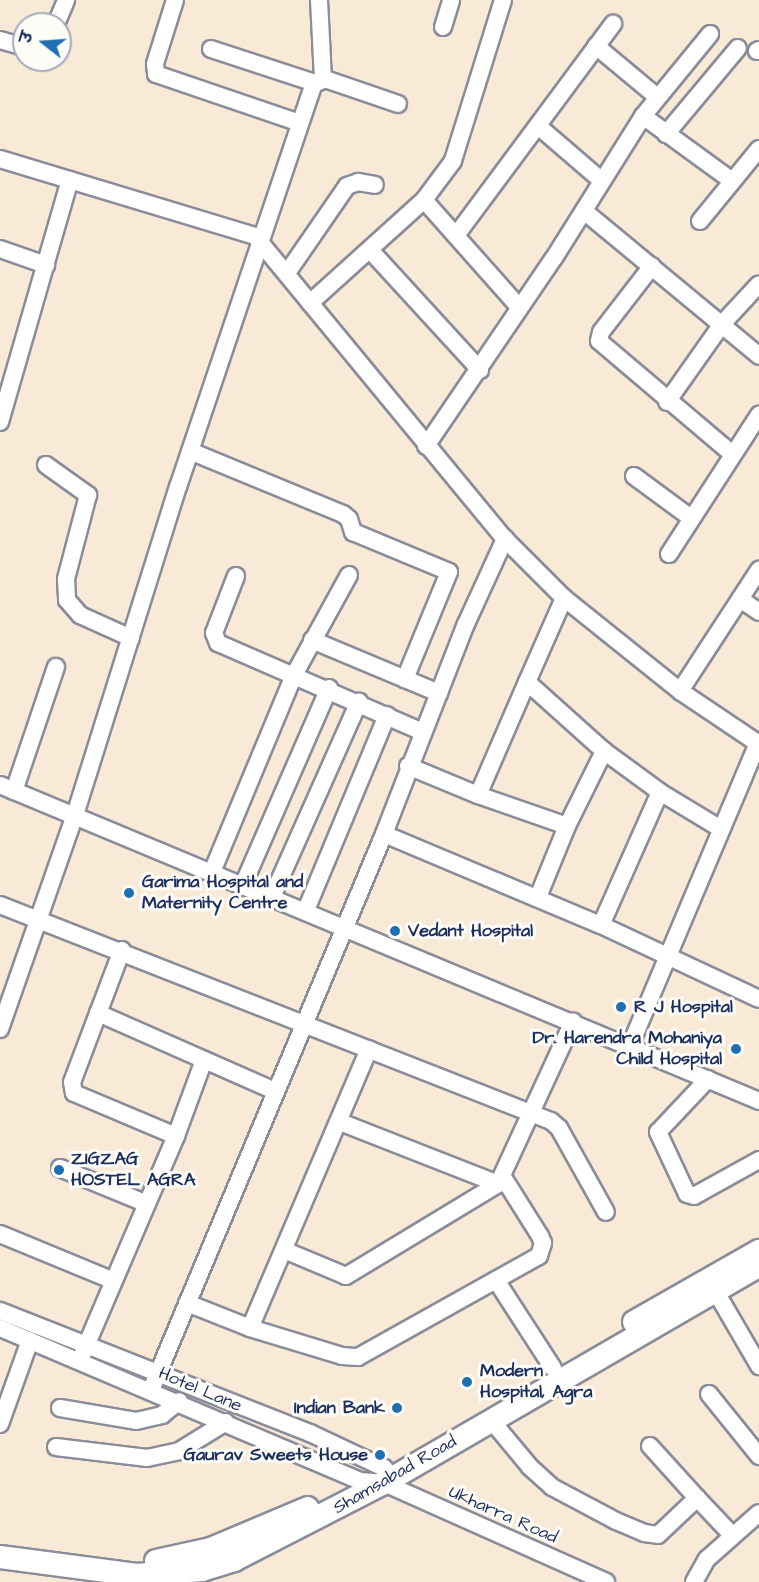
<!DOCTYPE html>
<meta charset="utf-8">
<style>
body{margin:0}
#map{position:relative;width:759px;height:1582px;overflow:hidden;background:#f8ead7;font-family:"Architects Daughter","Playpen Sans Deva",sans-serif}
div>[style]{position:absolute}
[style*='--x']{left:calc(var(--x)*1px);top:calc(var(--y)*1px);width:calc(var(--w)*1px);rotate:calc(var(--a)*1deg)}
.roads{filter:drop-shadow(2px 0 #8a8c9a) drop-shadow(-2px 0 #8a8c9a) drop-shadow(0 2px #8a8c9a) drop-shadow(0 -2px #8a8c9a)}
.minor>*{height:16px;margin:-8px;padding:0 8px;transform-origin:8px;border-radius:8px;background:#fff}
.major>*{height:22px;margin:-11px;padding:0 11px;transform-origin:11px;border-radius:11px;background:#fff}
.dots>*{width:16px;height:16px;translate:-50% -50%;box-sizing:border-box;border:3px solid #fdfcf7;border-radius:50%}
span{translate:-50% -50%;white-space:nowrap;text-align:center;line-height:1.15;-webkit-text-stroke:6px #fdfcf7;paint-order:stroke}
.poi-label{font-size:18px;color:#1b2f5e;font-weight:700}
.left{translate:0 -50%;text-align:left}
.right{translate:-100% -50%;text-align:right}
.street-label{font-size:18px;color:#1b2f5e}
.north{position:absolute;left:12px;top:12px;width:60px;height:60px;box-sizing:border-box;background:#fdfcf7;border:2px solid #a3aaba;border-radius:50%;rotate:287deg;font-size:16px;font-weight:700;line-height:24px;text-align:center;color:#1b2f5e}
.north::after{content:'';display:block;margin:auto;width:21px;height:27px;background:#1f6fb2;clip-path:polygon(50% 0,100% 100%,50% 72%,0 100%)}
</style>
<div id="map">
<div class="roads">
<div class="minor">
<i style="--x:175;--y:0;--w:67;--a:107.4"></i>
<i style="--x:155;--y:64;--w:10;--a:84"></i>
<i style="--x:156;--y:74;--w:152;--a:18.8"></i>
<i style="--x:319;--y:0;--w:79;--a:87.1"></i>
<i style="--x:503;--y:0;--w:169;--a:107.3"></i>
<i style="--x:453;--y:161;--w:49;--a:126.6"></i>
<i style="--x:424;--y:200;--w:144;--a:48.4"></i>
<i style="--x:56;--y:24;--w:26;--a:-67"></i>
<i style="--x:443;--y:27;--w:28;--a:-73"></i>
<i style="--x:0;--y:40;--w:25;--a:16"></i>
<i style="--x:596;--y:46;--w:78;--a:39.8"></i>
<i style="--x:211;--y:49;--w:109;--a:18.1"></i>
<i style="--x:757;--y:51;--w:2;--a:-27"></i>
<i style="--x:643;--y:116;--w:106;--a:-50.7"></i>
<i style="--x:538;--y:126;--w:84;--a:40.7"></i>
<i style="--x:666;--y:134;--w:112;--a:-50.1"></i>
<i style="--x:0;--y:159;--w:266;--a:16.8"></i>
<i style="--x:255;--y:236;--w:393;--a:50.5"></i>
<i style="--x:505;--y:539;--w:83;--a:45"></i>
<i style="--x:564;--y:598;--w:149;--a:38.7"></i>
<i style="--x:680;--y:691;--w:95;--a:33.9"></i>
<i style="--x:584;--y:211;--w:227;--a:39.6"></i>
<i style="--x:700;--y:221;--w:93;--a:-50.7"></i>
<i style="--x:457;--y:234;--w:262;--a:-53.4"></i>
<i style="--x:0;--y:249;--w:49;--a:19.2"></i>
<i style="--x:370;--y:250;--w:163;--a:47.5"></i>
<i style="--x:652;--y:266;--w:83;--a:127.7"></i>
<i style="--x:601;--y:332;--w:9;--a:103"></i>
<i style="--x:599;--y:341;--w:173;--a:40.3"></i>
<i style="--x:287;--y:273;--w:106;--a:-55.4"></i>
<i style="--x:347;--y:186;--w:12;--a:-20"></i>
<i style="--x:358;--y:182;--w:17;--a:10"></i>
<i style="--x:310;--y:303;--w:154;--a:-42.1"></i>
<i style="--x:667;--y:402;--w:95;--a:-54.8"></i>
<i style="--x:722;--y:324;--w:54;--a:-47.2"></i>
<i style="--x:0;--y:422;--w:252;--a:-73.9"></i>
<i style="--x:426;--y:446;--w:227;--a:-55.8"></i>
<i style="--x:554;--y:258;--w:168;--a:-57.9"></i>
<i style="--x:643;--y:116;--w:110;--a:36.1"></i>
<i style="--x:190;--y:451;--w:165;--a:22.4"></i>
<i style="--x:343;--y:514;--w:8;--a:40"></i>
<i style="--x:349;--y:519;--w:14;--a:73"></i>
<i style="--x:353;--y:532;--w:104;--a:22.6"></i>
<i style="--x:449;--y:572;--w:116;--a:112.4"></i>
<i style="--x:46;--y:465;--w:52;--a:35.5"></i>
<i style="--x:88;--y:495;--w:87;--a:104.7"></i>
<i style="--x:66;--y:579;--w:21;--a:87"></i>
<i style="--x:67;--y:600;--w:20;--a:49"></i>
<i style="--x:80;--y:615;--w:56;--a:24.3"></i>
<i style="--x:634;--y:476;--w:71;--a:36.4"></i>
<i style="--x:669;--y:554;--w:166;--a:-57.1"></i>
<i style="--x:236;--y:576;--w:61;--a:111.1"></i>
<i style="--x:214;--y:633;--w:11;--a:68"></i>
<i style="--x:218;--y:643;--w:223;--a:23.5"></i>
<i style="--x:740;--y:599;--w:23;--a:34"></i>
<i style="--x:312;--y:640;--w:138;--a:22.7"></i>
<i style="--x:527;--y:682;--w:123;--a:113.4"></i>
<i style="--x:478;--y:795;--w:94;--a:19.2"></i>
<i style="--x:680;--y:691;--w:145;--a:-56.9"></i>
<i style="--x:604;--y:751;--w:69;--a:36.2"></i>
<i style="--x:408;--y:766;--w:76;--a:22.5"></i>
<i style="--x:0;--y:785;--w:822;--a:22.6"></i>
<i style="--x:14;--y:791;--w:131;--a:-71.3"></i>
<i style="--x:721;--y:829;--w:71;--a:-148.8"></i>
<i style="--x:660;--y:792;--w:145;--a:113.9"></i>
<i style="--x:601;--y:925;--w:174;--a:25.1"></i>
<i style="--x:384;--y:834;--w:235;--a:22.8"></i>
<i style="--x:212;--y:872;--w:213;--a:-67.4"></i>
<i style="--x:294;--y:675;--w:114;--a:-61.2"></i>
<i style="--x:243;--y:885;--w:215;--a:-66.4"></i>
<i style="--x:272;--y:897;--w:214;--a:-66"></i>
<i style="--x:538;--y:897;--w:77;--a:-67.8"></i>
<i style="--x:567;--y:826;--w:84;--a:-63.7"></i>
<i style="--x:604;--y:751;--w:103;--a:-138.1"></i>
<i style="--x:527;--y:682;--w:92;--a:-66.2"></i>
<i style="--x:0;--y:905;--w:592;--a:21.41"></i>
<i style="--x:551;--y:1121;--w:11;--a:41"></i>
<i style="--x:559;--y:1128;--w:96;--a:60.8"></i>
<i style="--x:306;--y:910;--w:211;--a:-67.4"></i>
<i style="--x:122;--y:950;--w:141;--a:110.7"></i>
<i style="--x:72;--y:1082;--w:11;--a:80"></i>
<i style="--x:74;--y:1093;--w:111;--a:22.9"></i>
<i style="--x:176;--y:1136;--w:81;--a:-69.8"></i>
<i style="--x:98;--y:1013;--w:193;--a:23.8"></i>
<i style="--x:0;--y:1029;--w:227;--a:-70.7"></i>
<i style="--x:75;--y:815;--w:344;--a:-72.6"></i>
<i style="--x:178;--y:487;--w:425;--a:-71.4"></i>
<i style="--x:314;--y:84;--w:12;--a:-24"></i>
<i style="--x:325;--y:79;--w:77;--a:18.9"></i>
<i style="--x:630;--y:1046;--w:329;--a:-67.1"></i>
<i style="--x:708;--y:1079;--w:73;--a:133.3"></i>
<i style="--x:658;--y:1132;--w:68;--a:64.9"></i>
<i style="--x:687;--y:1194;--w:7;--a:16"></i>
<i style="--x:694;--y:1196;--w:74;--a:-29"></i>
<i style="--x:340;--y:1122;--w:170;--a:21.4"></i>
<i style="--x:498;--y:1184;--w:179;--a:-65.2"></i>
<i style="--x:60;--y:1168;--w:94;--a:22.5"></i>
<i style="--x:0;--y:1234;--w:123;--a:22.4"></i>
<i style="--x:284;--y:1250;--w:67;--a:22.8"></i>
<i style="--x:346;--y:1276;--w:178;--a:-31.2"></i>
<i style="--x:496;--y:1280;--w:105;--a:57.1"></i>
<i style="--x:716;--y:1292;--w:86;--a:59.8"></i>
<i style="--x:187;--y:1303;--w:68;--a:21.6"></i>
<i style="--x:250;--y:1328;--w:96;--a:16.9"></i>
<i style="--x:342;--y:1356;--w:16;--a:4"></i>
<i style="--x:358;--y:1357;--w:207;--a:-29.2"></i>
<i style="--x:539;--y:1256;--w:14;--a:-73"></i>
<i style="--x:543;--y:1243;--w:8;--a:-113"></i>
<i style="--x:540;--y:1236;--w:70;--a:-122.1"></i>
<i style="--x:0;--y:1311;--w:333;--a:21.5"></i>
<i style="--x:310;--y:1433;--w:82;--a:25.3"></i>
<i style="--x:384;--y:1468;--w:13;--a:48"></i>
<i style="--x:0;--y:1328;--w:391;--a:23"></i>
<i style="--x:360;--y:1481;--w:24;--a:5"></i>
<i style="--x:384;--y:1483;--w:243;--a:24"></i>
<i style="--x:250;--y:1328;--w:303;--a:-66.9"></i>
<i style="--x:83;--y:1353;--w:236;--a:-66.8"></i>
<i style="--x:151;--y:1390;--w:603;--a:-67.26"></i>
<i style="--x:384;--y:834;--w:225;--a:-68.7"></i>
<i style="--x:466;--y:624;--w:94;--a:-65.4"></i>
<i style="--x:709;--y:1394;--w:80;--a:51.1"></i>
<i style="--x:60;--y:1408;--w:77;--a:9.7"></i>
<i style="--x:136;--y:1421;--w:27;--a:-13"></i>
<i style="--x:162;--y:1415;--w:22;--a:-39"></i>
<i style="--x:491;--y:1420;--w:61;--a:50.3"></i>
<i style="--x:530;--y:1467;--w:30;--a:42"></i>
<i style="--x:552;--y:1487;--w:72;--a:28"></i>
<i style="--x:616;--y:1521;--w:30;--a:23"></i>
<i style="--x:644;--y:1533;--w:14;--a:8"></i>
<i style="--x:658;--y:1535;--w:54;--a:-43.5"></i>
<i style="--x:697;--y:1498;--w:51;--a:46.6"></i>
<i style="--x:0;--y:1424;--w:89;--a:-70.3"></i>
<i style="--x:650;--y:1446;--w:70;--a:47.9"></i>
<i style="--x:56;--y:1447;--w:92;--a:6.9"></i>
<i style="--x:147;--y:1458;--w:33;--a:-12"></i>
<i style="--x:179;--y:1451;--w:55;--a:-31.7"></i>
<i style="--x:694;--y:1582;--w:26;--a:-61"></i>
<i style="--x:707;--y:1559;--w:69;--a:-41.5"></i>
</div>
<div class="major">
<i style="--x:634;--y:1322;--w:144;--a:-29.6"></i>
<i style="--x:0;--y:1557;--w:138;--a:7.5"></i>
<i style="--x:137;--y:1575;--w:65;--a:-4.4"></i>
<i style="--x:202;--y:1570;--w:34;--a:-17"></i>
<i style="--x:234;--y:1560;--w:169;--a:-27.2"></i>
<i style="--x:384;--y:1483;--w:433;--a:-30.1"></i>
<i style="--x:156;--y:1561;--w:56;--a:-12.3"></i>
<i style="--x:211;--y:1549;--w:105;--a:-22.9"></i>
</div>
</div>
<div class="dots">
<i style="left:129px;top:893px;background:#1f6fb2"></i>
<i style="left:395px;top:931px;background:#1f6fb2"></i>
<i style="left:621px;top:1007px;background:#1f6fb2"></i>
<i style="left:736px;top:1049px;background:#1f6fb2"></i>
<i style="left:59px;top:1170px;background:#1f6fb2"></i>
<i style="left:467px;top:1382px;background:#1f6fb2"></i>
<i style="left:397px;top:1408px;background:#1f6fb2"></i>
<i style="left:380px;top:1455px;background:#1f6fb2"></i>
</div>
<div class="poi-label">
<span class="left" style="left:142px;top:893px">Garima Hospital and<br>Maternity Centre</span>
<span class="left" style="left:408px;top:931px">Vedant Hospital</span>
<span class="left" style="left:634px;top:1007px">R J Hospital</span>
<span class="right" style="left:722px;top:1049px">Dr. Harendra Mohaniya<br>Child Hospital</span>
<span class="left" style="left:71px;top:1170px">ZIGZAG<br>HOSTEL AGRA</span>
<span class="left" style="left:480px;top:1382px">Modern<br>Hospital, Agra</span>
<span class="right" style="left:385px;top:1408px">Indian Bank</span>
<span class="right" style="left:368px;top:1455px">Gaurav Sweets House</span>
</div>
<div class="street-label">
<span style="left:200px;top:1390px;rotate:23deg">Hotel Lane</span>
<span style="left:395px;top:1475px;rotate:-30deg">Shamsabad Road</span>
<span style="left:503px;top:1515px;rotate:24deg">Ukharra Road</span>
</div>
<div class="north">उ</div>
</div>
